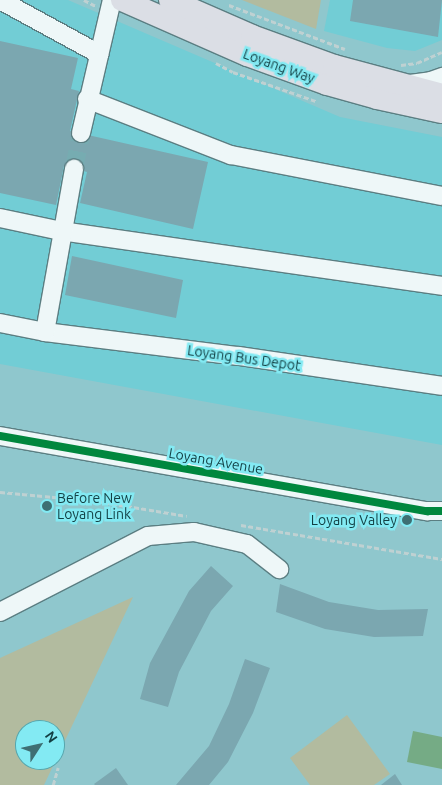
<!DOCTYPE html>
<style>
body{margin:0}
#map{position:relative;width:442px;height:785px;overflow:hidden;background:#8fc7cd;font-family:Ubuntu,sans-serif}
div>[style]{position:absolute}
[style*='--x']{left:calc(var(--x)*1px);top:calc(var(--y)*1px);width:calc(var(--w)*1px);rotate:calc(var(--a)*1deg)}
.built>*{inset:0;background:#72cdd5}
.green>*{inset:0;background:#b2bb9f}
.water>*{inset:0;background:#75ab85}
.building>*{inset:0;background:#7ba7b0}
.minor-tunnel>*{height:18px;margin-top:-9px;transform-origin:0;background:repeating-linear-gradient(90deg,#76acb1 0 18px,transparent 0 27px)}
.path>*{height:2.5px;margin-top:-1.25px;transform-origin:0;background:repeating-linear-gradient(90deg,#bfd1d2 0 5px,transparent 0 7.5px)}
.roads{filter:drop-shadow(1px 0 #5b7e82) drop-shadow(-1px 0 #5b7e82) drop-shadow(0 1px #5b7e82) drop-shadow(0 -1px #5b7e82)}
.minor>*{height:18px;margin:-9px;padding:0 9px;transform-origin:9px;border-radius:9px;background:#eef7f8}
.major>*{height:22px;margin:-11px;padding:0 11px;transform-origin:11px;border-radius:11px;background:#dbdee5}
.cycleway>*{height:8px;margin:-4px;padding:0 4px;transform-origin:4px;border-radius:4px;background:#00873e}
.dots>*{width:14px;height:14px;translate:-50% -50%;box-sizing:border-box;border:2px solid #83eaf3;border-radius:50%}
span{translate:-50% -50%;white-space:nowrap;text-align:center;line-height:1.15;-webkit-text-stroke:5px #83eaf3;paint-order:stroke}
.street-label{font-size:14px;color:#123f43}
.poi-label{font-size:14px;color:#123f43}
.left{translate:0 -50%;text-align:left}
.right{translate:-100% -50%;text-align:right}
.north{position:absolute;left:15px;top:720px;width:50px;height:50px;box-sizing:border-box;background:#83eaf3;border:1px solid #56a6ad;border-radius:50%;rotate:55deg;font-size:14px;font-weight:700;line-height:20px;text-align:center;color:#123f43}
.north::after{content:'';display:block;margin:auto;width:18px;height:22px;background:#3e6f73;clip-path:polygon(50% 0,100% 100%,50% 72%,0 100%)}
</style>
<div id="map">
<div class="built">
<i style="clip-path:polygon(0 0,68px 0,340px 117px,442px 137px,442px 445px,0 364px)"></i>
<i style="clip-path:polygon(330px 0,442px 0,442px 40px,415px 51px,387px 48px,324px 31px)"></i>
</div>
<div class="green">
<i style="clip-path:polygon(242px 0,321px 0,316px 29px)"></i>
<i style="clip-path:polygon(evenodd,133px 597px,44px 785px,0 785px,0 658px,133px 597px,25px 730px,55px 730px,55px 760px,25px 760px,25px 730px)"></i>
<i style="clip-path:polygon(347px 715px,390px 774px,374px 785px,310px 785px,290px 758px)"></i>
</div>
<div class="water">
<i style="clip-path:polygon(413px 731px,442px 737px,442px 769px,407px 762px)"></i>
</div>
<div class="building">
<i style="clip-path:polygon(353px 0,442px 0,438px 37px,350px 21px)"></i>
<i style="clip-path:polygon(0 41px,78px 58px,71px 89px,79px 91px,70px 131px,208px 162px,193px 229px,80px 203px,87px 172px,64px 166px,56px 205px,0 193px)"></i>
<i style="clip-path:polygon(72px 256px,183px 280px,176px 318px,65px 295px)"></i>
<i style="clip-path:polygon(211px 566px,233px 586px,211px 611px,179px 672px,168px 707px,140px 699px,150px 663px,189px 591px)"></i>
<i style="clip-path:polygon(280px 584px,329px 602px,378px 610px,428px 609px,423px 636px,374px 637px,325px 629px,276px 612px)"></i>
<i style="clip-path:polygon(245px 659px,270px 668px,253px 713px,228px 762px,209px 785px,176px 785px,209px 746px,229px 704px)"></i>
<i style="clip-path:polygon(116px 768px,128px 785px,95px 785px,94px 784px)"></i>
<i style="clip-path:polygon(395px 774px,402px 785px,381px 785px)"></i>
</div>
<div class="minor-tunnel">
<i style="--x:74;--y:169;--w:37;--a:-79"></i>
</div>
<div class="path">
<i style="--x:84;--y:0;--w:13;--a:27"></i>
<i style="--x:229;--y:5;--w:124;--a:20.8"></i>
<i style="--x:216;--y:63;--w:19;--a:28"></i>
<i style="--x:233;--y:72;--w:88;--a:19.3"></i>
<i style="--x:401;--y:65;--w:16;--a:-7"></i>
<i style="--x:417;--y:63;--w:27;--a:-24"></i>
<i style="--x:0;--y:492;--w:97;--a:5.3"></i>
<i style="--x:97;--y:501;--w:91;--a:9.5"></i>
<i style="--x:241;--y:525;--w:204;--a:9.6"></i>
<i style="--x:53;--y:785;--w:18;--a:-74"></i>
</div>
<div class="roads">
<div class="minor">
<i style="--x:0;--y:0;--w:113;--a:28.6"></i>
<i style="--x:410;--y:84;--w:21;--a:-8"></i>
<i style="--x:431;--y:81;--w:12;--a:-20"></i>
<i style="--x:87;--y:99;--w:155;--a:21.3"></i>
<i style="--x:231;--y:155;--w:215;--a:11"></i>
<i style="--x:81;--y:133;--w:137;--a:-76.9"></i>
<i style="--x:0;--y:218;--w:62;--a:12"></i>
<i style="--x:61;--y:231;--w:385;--a:8.2"></i>
<i style="--x:0;--y:323;--w:46;--a:11.3"></i>
<i style="--x:45;--y:332;--w:195;--a:7.1"></i>
<i style="--x:239;--y:356;--w:205;--a:8.4"></i>
<i style="--x:45;--y:332;--w:166;--a:-79.9"></i>
<i style="--x:0;--y:436;--w:434;--a:10"></i>
<i style="--x:427;--y:511;--w:15;--a:0"></i>
<i style="--x:0;--y:612;--w:166;--a:-27.2"></i>
<i style="--x:148;--y:536;--w:46;--a:-5"></i>
<i style="--x:194;--y:532;--w:54;--a:12.8"></i>
<i style="--x:247;--y:544;--w:41;--a:38"></i>
</div>
<div class="major">
<i style="--x:122;--y:0;--w:137;--a:23.7"></i>
<i style="--x:247;--y:55;--w:85;--a:19.9"></i>
<i style="--x:327;--y:84;--w:52;--a:15.6"></i>
<i style="--x:377;--y:98;--w:66;--a:12.2"></i>
<i style="--x:170;--y:0;--w:90;--a:23.7"></i>
<i style="--x:252;--y:36;--w:87;--a:20.1"></i>
<i style="--x:334;--y:66;--w:112;--a:15"></i>
</div>
</div>
<div class="cycleway">
<i style="--x:0;--y:436;--w:434;--a:10"></i>
<i style="--x:427;--y:511;--w:15;--a:0"></i>
</div>
<div class="dots">
<i style="left:47px;top:506px;background:#3e6f73"></i>
<i style="left:407px;top:520px;background:#3e6f73"></i>
</div>
<div class="street-label">
<span style="left:279px;top:66px;rotate:20deg">Loyang Way</span>
<span style="left:244px;top:358px;rotate:8deg">Loyang Bus Depot</span>
<span style="left:216px;top:461px;rotate:10deg">Loyang Avenue</span>
</div>
<div class="poi-label">
<span class="left" style="left:57px;top:506px">Before New<br>Loyang Link</span>
<span class="right" style="left:397px;top:520px">Loyang Valley</span>
</div>
<div class="north">N</div>
</div>
